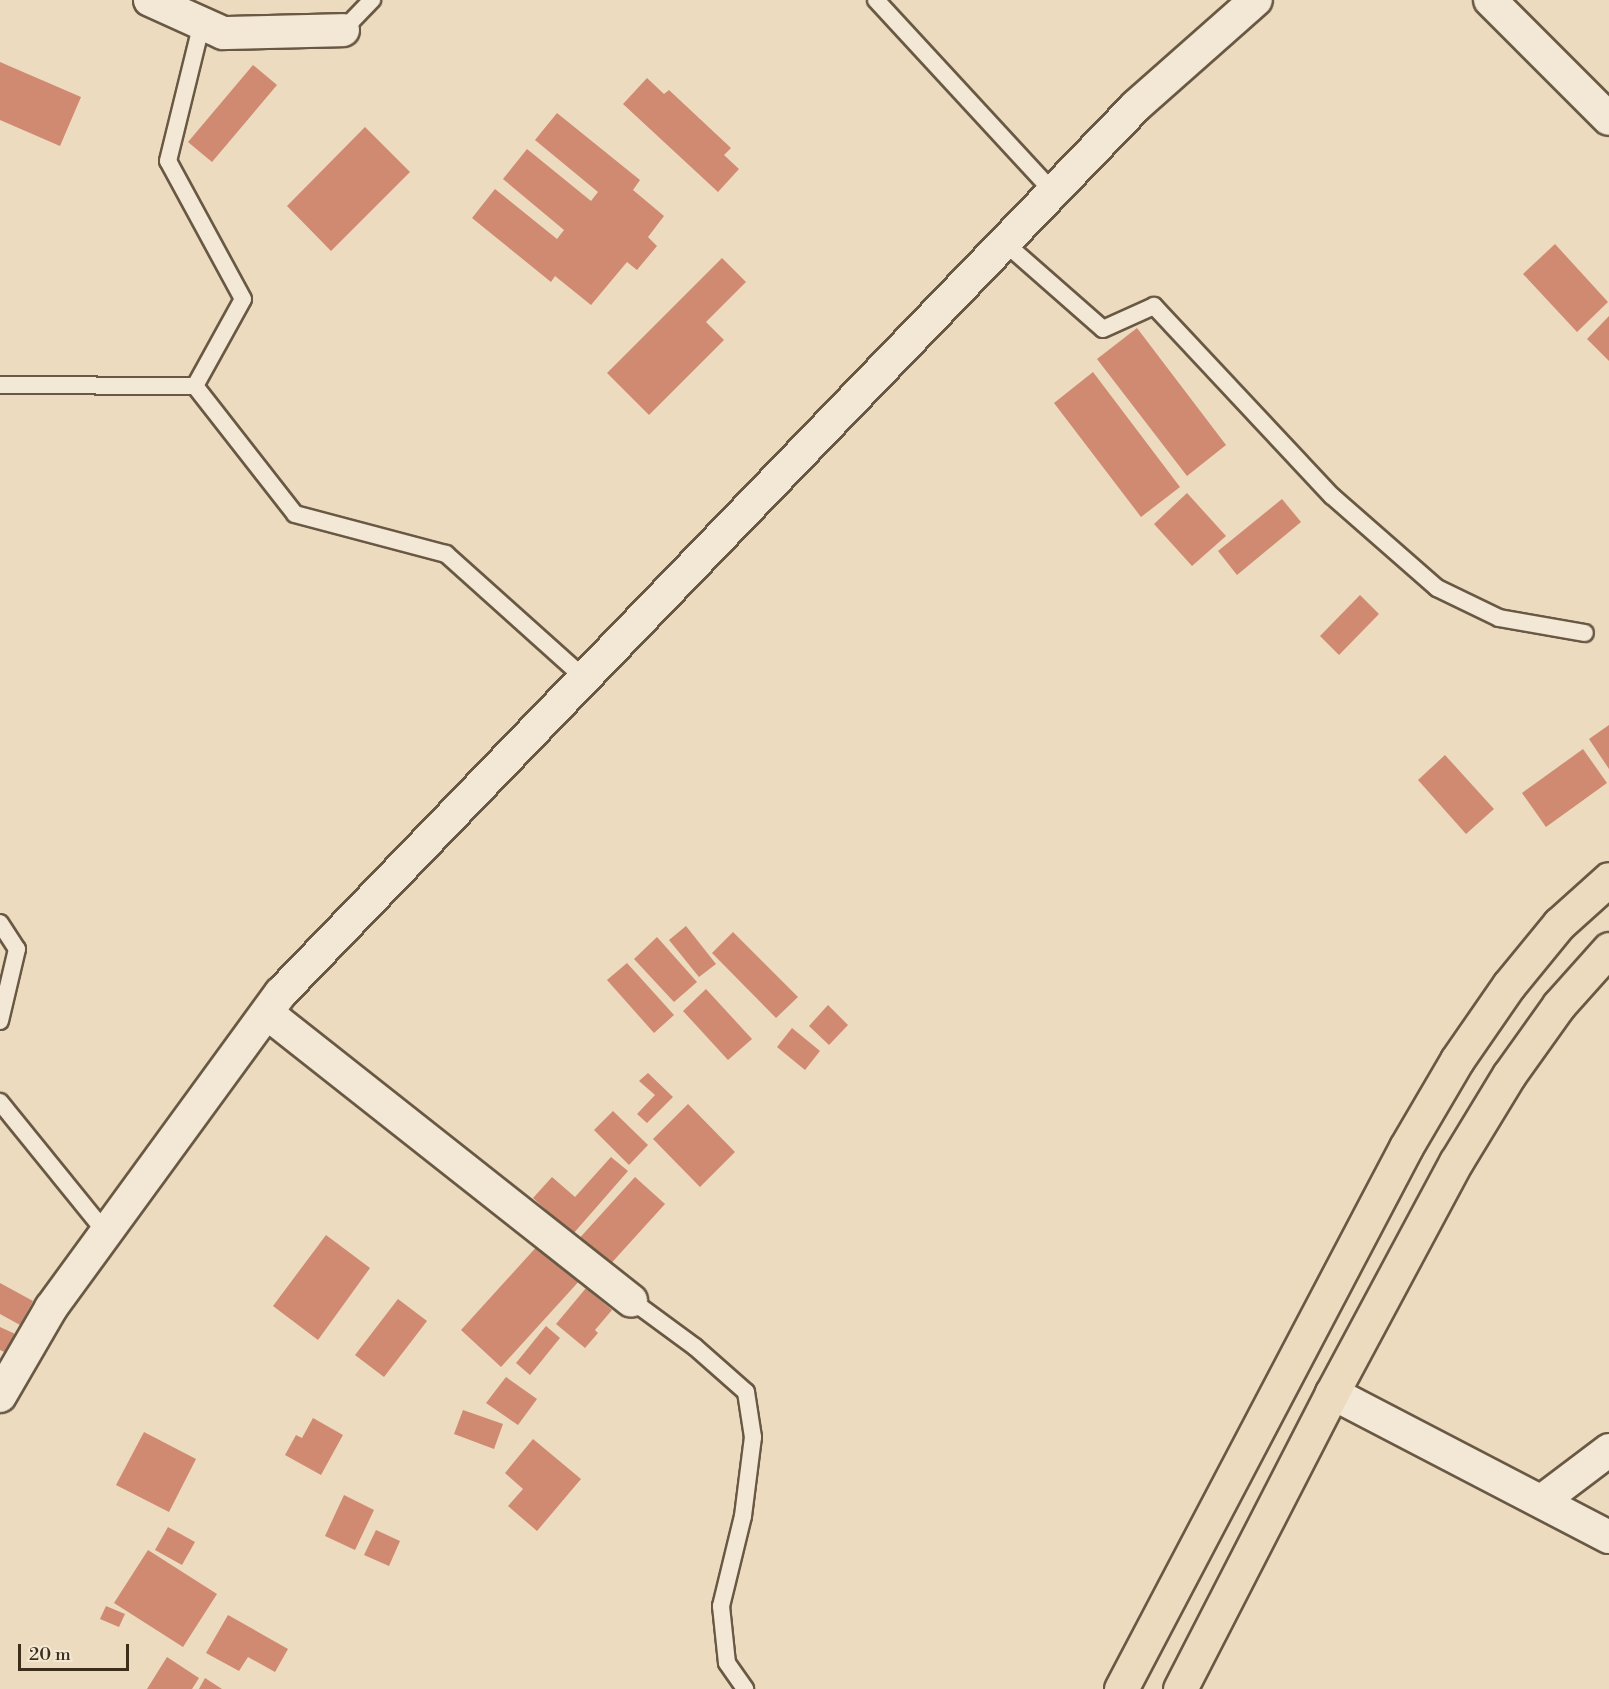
<!DOCTYPE html>
<style>
body{margin:0}
#map{position:relative;width:1609px;height:1689px;overflow:hidden;background:#eddbbf;font-family:"Libre Bodoni",serif}
div>[style]{position:absolute}
[style*='--x']{left:calc(var(--x)*1px);top:calc(var(--y)*1px);width:calc(var(--w)*1px);rotate:calc(var(--a)*1deg)}
.building>*{inset:0;background:#cf8a71}
.roads{filter:drop-shadow(2px 0 #695944) drop-shadow(-2px 0 #695944) drop-shadow(0 2px #695944) drop-shadow(0 -2px #695944)}
.lane>*{height:16px;margin:-8px;padding:0 8px;transform-origin:8px;border-radius:8px;background:#f3e8d5}
.street>*{height:32px;margin:-16px;padding:0 16px;transform-origin:16px;border-radius:16px;background:#f3e8d5}
.highway>*{height:33px;margin:-16.5px;padding:0 16.5px;transform-origin:16.5px;border-radius:16.5px;background:#eddbbf}
span{translate:-50% -50%;white-space:nowrap;text-align:center;line-height:1.15;-webkit-text-stroke:6px #f3e8d5;paint-order:stroke}
.scale{position:absolute;left:18px;top:1644px;width:111px;height:27px;box-sizing:border-box;border:3px solid #3d2e1b;border-top:0;padding-left:8px;font-size:18px;line-height:21px;white-space:nowrap;color:#3d2e1b;-webkit-text-stroke:4px #f3e8d5;paint-order:stroke}
</style>
<div id="map">
<div class="building">
<i style="clip-path:polygon(0 62px,81px 97px,60px 146px,0 120px)"></i>
<i style="clip-path:polygon(253px 65px,277px 85px,212px 162px,188px 142px)"></i>
<i style="clip-path:polygon(647px 78px,664px 94px,669px 90px,731px 148px,724px 155px,739px 169px,718px 192px,623px 104px)"></i>
<i style="clip-path:polygon(557px 113px,640px 180px,633px 190px,664px 216px,648px 237px,657px 246px,637px 270px,627px 262px,591px 305px,555px 276px,551px 282px,472px 218px,495px 189px,557px 239px,564px 230px,503px 179px,527px 149px,591px 201px,598px 192px,535px 140px)"></i>
<i style="clip-path:polygon(365px 127px,410px 172px,331px 251px,287px 206px)"></i>
<i style="clip-path:polygon(1555px 244px,1608px 302px,1577px 332px,1523px 274px)"></i>
<i style="clip-path:polygon(722px 258px,746px 282px,706px 322px,724px 340px,649px 415px,607px 373px)"></i>
<i style="clip-path:polygon(1609px 316px,1609px 361px,1587px 339px)"></i>
<i style="clip-path:polygon(1137px 328px,1226px 445px,1187px 476px,1097px 359px)"></i>
<i style="clip-path:polygon(1093px 372px,1180px 487px,1141px 517px,1054px 403px)"></i>
<i style="clip-path:polygon(1187px 493px,1226px 536px,1192px 566px,1154px 524px)"></i>
<i style="clip-path:polygon(1282px 499px,1301px 522px,1237px 575px,1218px 551px)"></i>
<i style="clip-path:polygon(1360px 595px,1379px 614px,1339px 655px,1320px 636px)"></i>
<i style="clip-path:polygon(1609px 725px,1609px 769px,1589px 739px)"></i>
<i style="clip-path:polygon(1583px 749px,1607px 783px,1546px 827px,1522px 793px)"></i>
<i style="clip-path:polygon(1445px 755px,1494px 809px,1466px 834px,1418px 780px)"></i>
<i style="clip-path:polygon(686px 926px,716px 964px,699px 977px,669px 940px)"></i>
<i style="clip-path:polygon(733px 932px,798px 997px,776px 1018px,712px 953px)"></i>
<i style="clip-path:polygon(657px 937px,697px 982px,674px 1002px,634px 959px)"></i>
<i style="clip-path:polygon(627px 963px,674px 1015px,654px 1033px,607px 980px)"></i>
<i style="clip-path:polygon(706px 989px,752px 1039px,728px 1060px,683px 1011px)"></i>
<i style="clip-path:polygon(828px 1005px,848px 1025px,829px 1045px,809px 1026px)"></i>
<i style="clip-path:polygon(792px 1028px,820px 1051px,805px 1070px,777px 1047px)"></i>
<i style="clip-path:polygon(648px 1073px,673px 1097px,647px 1123px,637px 1114px,655px 1095px,639px 1081px)"></i>
<i style="clip-path:polygon(688px 1104px,735px 1152px,700px 1187px,653px 1139px)"></i>
<i style="clip-path:polygon(613px 1111px,648px 1145px,629px 1165px,594px 1130px)"></i>
<i style="clip-path:polygon(611px 1157px,628px 1171px,573px 1234px,533px 1198px,552px 1177px,575px 1197px)"></i>
<i style="clip-path:polygon(635px 1177px,665px 1204px,606px 1269px,576px 1242px)"></i>
<i style="clip-path:polygon(326px 1235px,370px 1268px,318px 1340px,273px 1306px)"></i>
<i style="clip-path:polygon(540px 1243px,581px 1279px,501px 1367px,461px 1330px)"></i>
<i style="clip-path:polygon(0 1283px,33px 1301px,20px 1325px,0 1314px)"></i>
<i style="clip-path:polygon(586px 1288px,612px 1310px,595px 1330px,598px 1333px,585px 1348px,556px 1324px)"></i>
<i style="clip-path:polygon(398px 1299px,427px 1321px,384px 1377px,355px 1355px)"></i>
<i style="clip-path:polygon(546px 1326px,560px 1338px,530px 1375px,516px 1363px)"></i>
<i style="clip-path:polygon(0 1327px,24px 1338px,15px 1357px,0 1350px)"></i>
<i style="clip-path:polygon(506px 1377px,537px 1399px,518px 1425px,486px 1403px)"></i>
<i style="clip-path:polygon(463px 1410px,503px 1424px,494px 1449px,454px 1434px)"></i>
<i style="clip-path:polygon(313px 1418px,343px 1435px,321px 1475px,285px 1455px,296px 1435px,302px 1438px)"></i>
<i style="clip-path:polygon(144px 1432px,196px 1459px,169px 1512px,116px 1485px)"></i>
<i style="clip-path:polygon(533px 1439px,581px 1479px,537px 1531px,508px 1506px,523px 1489px,505px 1473px)"></i>
<i style="clip-path:polygon(344px 1495px,374px 1510px,355px 1550px,325px 1536px)"></i>
<i style="clip-path:polygon(168px 1527px,195px 1542px,182px 1565px,155px 1550px)"></i>
<i style="clip-path:polygon(376px 1530px,400px 1541px,389px 1566px,364px 1555px)"></i>
<i style="clip-path:polygon(148px 1550px,217px 1594px,183px 1647px,114px 1603px)"></i>
<i style="clip-path:polygon(106px 1606px,125px 1614px,119px 1627px,100px 1619px)"></i>
<i style="clip-path:polygon(228px 1615px,288px 1649px,275px 1672px,248px 1657px,239px 1671px,206px 1653px)"></i>
<i style="clip-path:polygon(167px 1657px,199px 1678px,192px 1689px,147px 1689px)"></i>
<i style="clip-path:polygon(205px 1678px,222px 1689px,199px 1689px)"></i>
</div>
<div class="roads">
<div class="lane">
<i style="--x:876;--y:0;--w:261;--a:47.3"></i>
<i style="--x:343;--y:30;--w:42;--a:-46"></i>
<i style="--x:1005;--y:243;--w:130;--a:41.3"></i>
<i style="--x:1103;--y:329;--w:56;--a:-24.3"></i>
<i style="--x:1154;--y:306;--w:260;--a:46.9"></i>
<i style="--x:1332;--y:496;--w:140;--a:41.2"></i>
<i style="--x:1437;--y:588;--w:69;--a:25.8"></i>
<i style="--x:1499;--y:618;--w:87;--a:9.9"></i>
<i style="--x:0;--y:385;--w:195;--a:0.3"></i>
<i style="--x:195;--y:386;--w:162;--a:52"></i>
<i style="--x:295;--y:514;--w:156;--a:14.8"></i>
<i style="--x:446;--y:554;--w:186;--a:41.9"></i>
<i style="--x:195;--y:386;--w:99;--a:-61.1"></i>
<i style="--x:243;--y:299;--w:157;--a:-118.5"></i>
<i style="--x:168;--y:161;--w:142;--a:-76.2"></i>
<i style="--x:0;--y:923;--w:31;--a:57"></i>
<i style="--x:17;--y:949;--w:74;--a:103.3"></i>
<i style="--x:0;--y:1102;--w:169;--a:51"></i>
<i style="--x:631;--y:1300;--w:79;--a:36.3"></i>
<i style="--x:695;--y:1347;--w:68;--a:41.4"></i>
<i style="--x:746;--y:1392;--w:46;--a:81.2"></i>
<i style="--x:753;--y:1437;--w:80;--a:97.2"></i>
<i style="--x:743;--y:1516;--w:93;--a:103.7"></i>
<i style="--x:721;--y:1606;--w:57;--a:84"></i>
<i style="--x:727;--y:1663;--w:32;--a:55"></i>
</div>
<div class="street">
<i style="--x:150;--y:0;--w:80;--a:24.3"></i>
<i style="--x:223;--y:33;--w:120;--a:-1.4"></i>
<i style="--x:1490;--y:0;--w:168;--a:45"></i>
<i style="--x:267;--y:1013;--w:464;--a:38.3"></i>
<i style="--x:1332;--y:1393;--w:312;--a:27.5"></i>
<i style="--x:0;--y:1396;--w:102;--a:-59.9"></i>
<i style="--x:51;--y:1308;--w:390;--a:-53.9"></i>
<i style="--x:281;--y:993;--w:1232;--a:-46.05"></i>
<i style="--x:1136;--y:106;--w:160;--a:-41.5"></i>
<i style="--x:1543;--y:1500;--w:83;--a:-37.1"></i>
</div>
<div class="highway">
<i style="--x:1121;--y:1689;--w:612;--a:-62.26"></i>
<i style="--x:1406;--y:1147;--w:101;--a:-59.6"></i>
<i style="--x:1457;--y:1060;--w:91;--a:-55.3"></i>
<i style="--x:1509;--y:985;--w:79;--a:-50.7"></i>
<i style="--x:1559;--y:924;--w:67;--a:-42"></i>
<i style="--x:1180;--y:1689;--w:333;--a:-62.8"></i>
<i style="--x:1332;--y:1393;--w:262;--a:-61.8"></i>
<i style="--x:1456;--y:1162;--w:102;--a:-58.7"></i>
<i style="--x:1509;--y:1075;--w:86;--a:-54.5"></i>
<i style="--x:1559;--y:1005;--w:75;--a:-48.2"></i>
</div>
</div>
<div class="scale">20 m</div>
</div>
